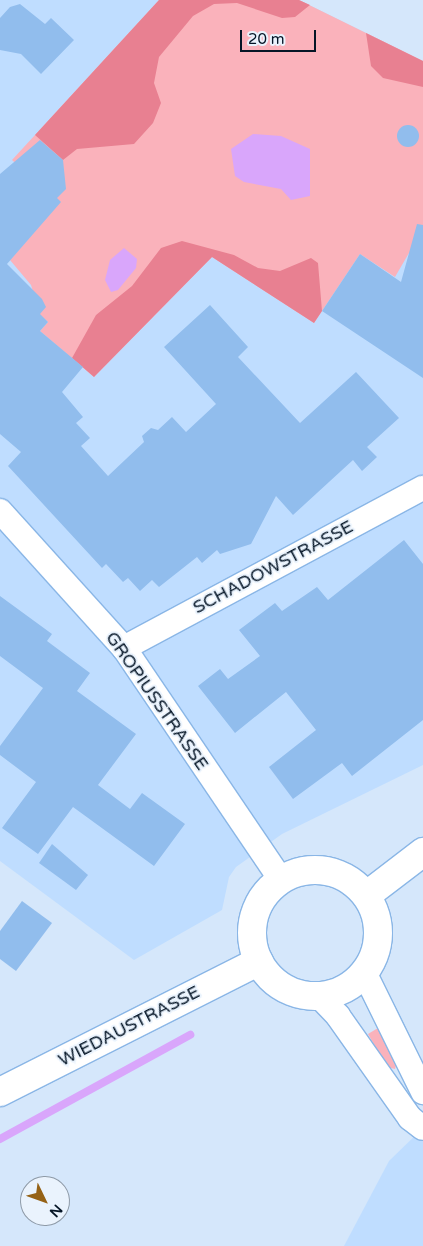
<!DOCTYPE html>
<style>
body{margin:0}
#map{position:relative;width:423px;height:1246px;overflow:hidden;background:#d5e7fb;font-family:"Varela Round",sans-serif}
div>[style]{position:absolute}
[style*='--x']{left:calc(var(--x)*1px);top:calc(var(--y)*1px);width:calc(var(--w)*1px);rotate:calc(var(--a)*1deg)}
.built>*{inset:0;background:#bfddff}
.green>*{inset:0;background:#fab2bb}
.forest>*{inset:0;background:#e88091}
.water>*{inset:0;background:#d9a6fb}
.stream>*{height:8px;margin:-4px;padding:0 4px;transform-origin:4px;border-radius:4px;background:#d9a6fb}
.building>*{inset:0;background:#91bded}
.round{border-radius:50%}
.roads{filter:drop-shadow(1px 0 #8ab6e6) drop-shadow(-1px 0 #8ab6e6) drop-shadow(0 1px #8ab6e6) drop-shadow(0 -1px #8ab6e6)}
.minor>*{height:24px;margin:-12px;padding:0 12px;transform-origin:12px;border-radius:12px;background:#fff}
.secondary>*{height:28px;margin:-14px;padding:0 14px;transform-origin:14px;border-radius:14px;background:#fff}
.secondary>.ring{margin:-14px;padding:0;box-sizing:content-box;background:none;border:28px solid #fff;border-radius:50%}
span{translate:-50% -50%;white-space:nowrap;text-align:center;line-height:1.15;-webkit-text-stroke:4px #eaf3fd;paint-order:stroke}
.street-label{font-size:18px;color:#051526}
.north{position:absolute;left:20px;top:1176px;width:50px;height:50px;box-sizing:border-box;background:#eaf3fd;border:1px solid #8e9aa7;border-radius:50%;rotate:132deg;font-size:14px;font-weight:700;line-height:20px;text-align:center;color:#051526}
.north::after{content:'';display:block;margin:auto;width:18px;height:22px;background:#956216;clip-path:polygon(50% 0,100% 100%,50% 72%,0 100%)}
.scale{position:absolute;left:240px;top:30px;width:76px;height:22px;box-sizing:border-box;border:2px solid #051526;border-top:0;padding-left:6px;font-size:15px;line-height:18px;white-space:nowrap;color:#051526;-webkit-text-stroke:4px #eaf3fd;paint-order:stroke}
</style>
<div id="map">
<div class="built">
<i style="clip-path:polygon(0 0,299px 0,423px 61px,423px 765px,282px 834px,236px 867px,229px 877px,222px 910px,134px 960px,0 861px)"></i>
<i style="clip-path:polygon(423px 1128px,423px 1246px,344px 1246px,389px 1161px)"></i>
</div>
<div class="green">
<i style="clip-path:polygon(159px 0,299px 0,423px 61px,423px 245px,409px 253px,395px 277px,360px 254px,314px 323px,212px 257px,94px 377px,40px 331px,48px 322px,40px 315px,31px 285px,10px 260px,60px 202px,12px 160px)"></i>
<i style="clip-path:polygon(378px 1028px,397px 1062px,395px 1069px,387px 1067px,368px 1034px)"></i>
</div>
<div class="forest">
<i style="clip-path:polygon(159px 0,299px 0,310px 5px,295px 17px,282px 18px,237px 3px,214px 4px,193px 16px,159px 57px,154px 83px,161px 103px,153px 123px,134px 144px,77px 149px,63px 160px,35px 135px)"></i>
<i style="clip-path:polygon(366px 33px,423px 61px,423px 87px,383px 78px,371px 66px)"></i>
<i style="clip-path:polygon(182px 241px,234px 255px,258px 268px,280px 271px,311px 258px,318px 263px,322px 311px,314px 323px,212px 257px,94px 377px,72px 358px,96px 315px,132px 286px,161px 248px)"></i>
</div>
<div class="water">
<i style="clip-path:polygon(253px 134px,281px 136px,310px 149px,310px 196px,291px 200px,281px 189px,244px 182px,235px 176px,231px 149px)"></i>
<i style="clip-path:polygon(124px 248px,137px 259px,136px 268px,118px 290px,111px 292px,105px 280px,110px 260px)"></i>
</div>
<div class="stream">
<i style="--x:0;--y:1139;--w:217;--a:-28.7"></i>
</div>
<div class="building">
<i style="clip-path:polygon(20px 4px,45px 24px,51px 18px,74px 40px,41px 74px,21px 54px,0 50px,0 18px,10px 7px)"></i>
<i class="round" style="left:397px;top:125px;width:22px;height:22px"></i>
<i style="clip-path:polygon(40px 140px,63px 160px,66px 189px,57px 198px,61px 202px,7px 264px,42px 299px,46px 307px,40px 314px,48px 322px,40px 331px,83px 367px,62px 392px,83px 417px,76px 423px,90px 438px,81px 446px,108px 476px,144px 442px,142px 436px,151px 428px,158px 430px,172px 417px,186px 432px,216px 404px,164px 347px,210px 305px,248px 347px,238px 357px,300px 423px,356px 372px,399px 418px,367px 447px,377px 457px,362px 471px,353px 460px,293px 515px,276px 496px,251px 544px,220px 554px,217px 550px,202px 563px,197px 557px,159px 587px,152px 580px,140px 591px,128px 578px,123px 582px,106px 564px,102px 568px,8px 466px,21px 452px,0 434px,0 174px)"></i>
<i style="clip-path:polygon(417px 224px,423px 225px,423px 378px,322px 311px,360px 254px,401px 282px)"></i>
<i style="clip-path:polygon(404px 540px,423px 564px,423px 720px,352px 776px,342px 763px,293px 799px,269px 767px,316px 730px,286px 692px,235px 733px,198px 686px,220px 669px,228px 679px,260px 656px,239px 630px,275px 603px,282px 611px,317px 587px,328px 600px)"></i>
<i style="clip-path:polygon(0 596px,52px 634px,47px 641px,90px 673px,77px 691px,136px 734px,98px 785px,130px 809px,142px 793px,185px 824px,154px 866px,73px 807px,38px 854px,2px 828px,36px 782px,0 755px,0 746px,43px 688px,0 656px)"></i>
<i style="clip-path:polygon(52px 844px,88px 875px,76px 890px,39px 863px)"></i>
<i style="clip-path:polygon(22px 901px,52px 923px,16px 971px,0 959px,0 931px)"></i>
</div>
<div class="roads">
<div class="minor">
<i style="--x:0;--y:511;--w:185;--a:47.9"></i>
<i style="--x:124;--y:648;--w:280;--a:55.9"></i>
<i style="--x:124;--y:648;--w:339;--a:-28.2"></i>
<i style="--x:364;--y:972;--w:134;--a:63.8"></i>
<i style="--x:318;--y:995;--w:29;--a:46"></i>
<i style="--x:338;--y:1016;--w:125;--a:54.8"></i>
<i style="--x:410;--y:1118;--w:16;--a:38"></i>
</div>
<div class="secondary">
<i class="ring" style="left:252px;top:870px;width:98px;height:98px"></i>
<i style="--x:367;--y:895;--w:71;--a:-37.5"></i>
<i style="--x:0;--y:1092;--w:290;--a:-26.8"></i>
</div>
</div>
<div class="street-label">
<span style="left:273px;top:567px;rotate:-28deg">SCHADOWSTRASSE</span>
<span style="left:157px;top:701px;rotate:55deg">GROPIUSSTRASSE</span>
<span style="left:129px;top:1026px;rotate:-27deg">WIEDAUSTRASSE</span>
</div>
<div class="north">N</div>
<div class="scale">20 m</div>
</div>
